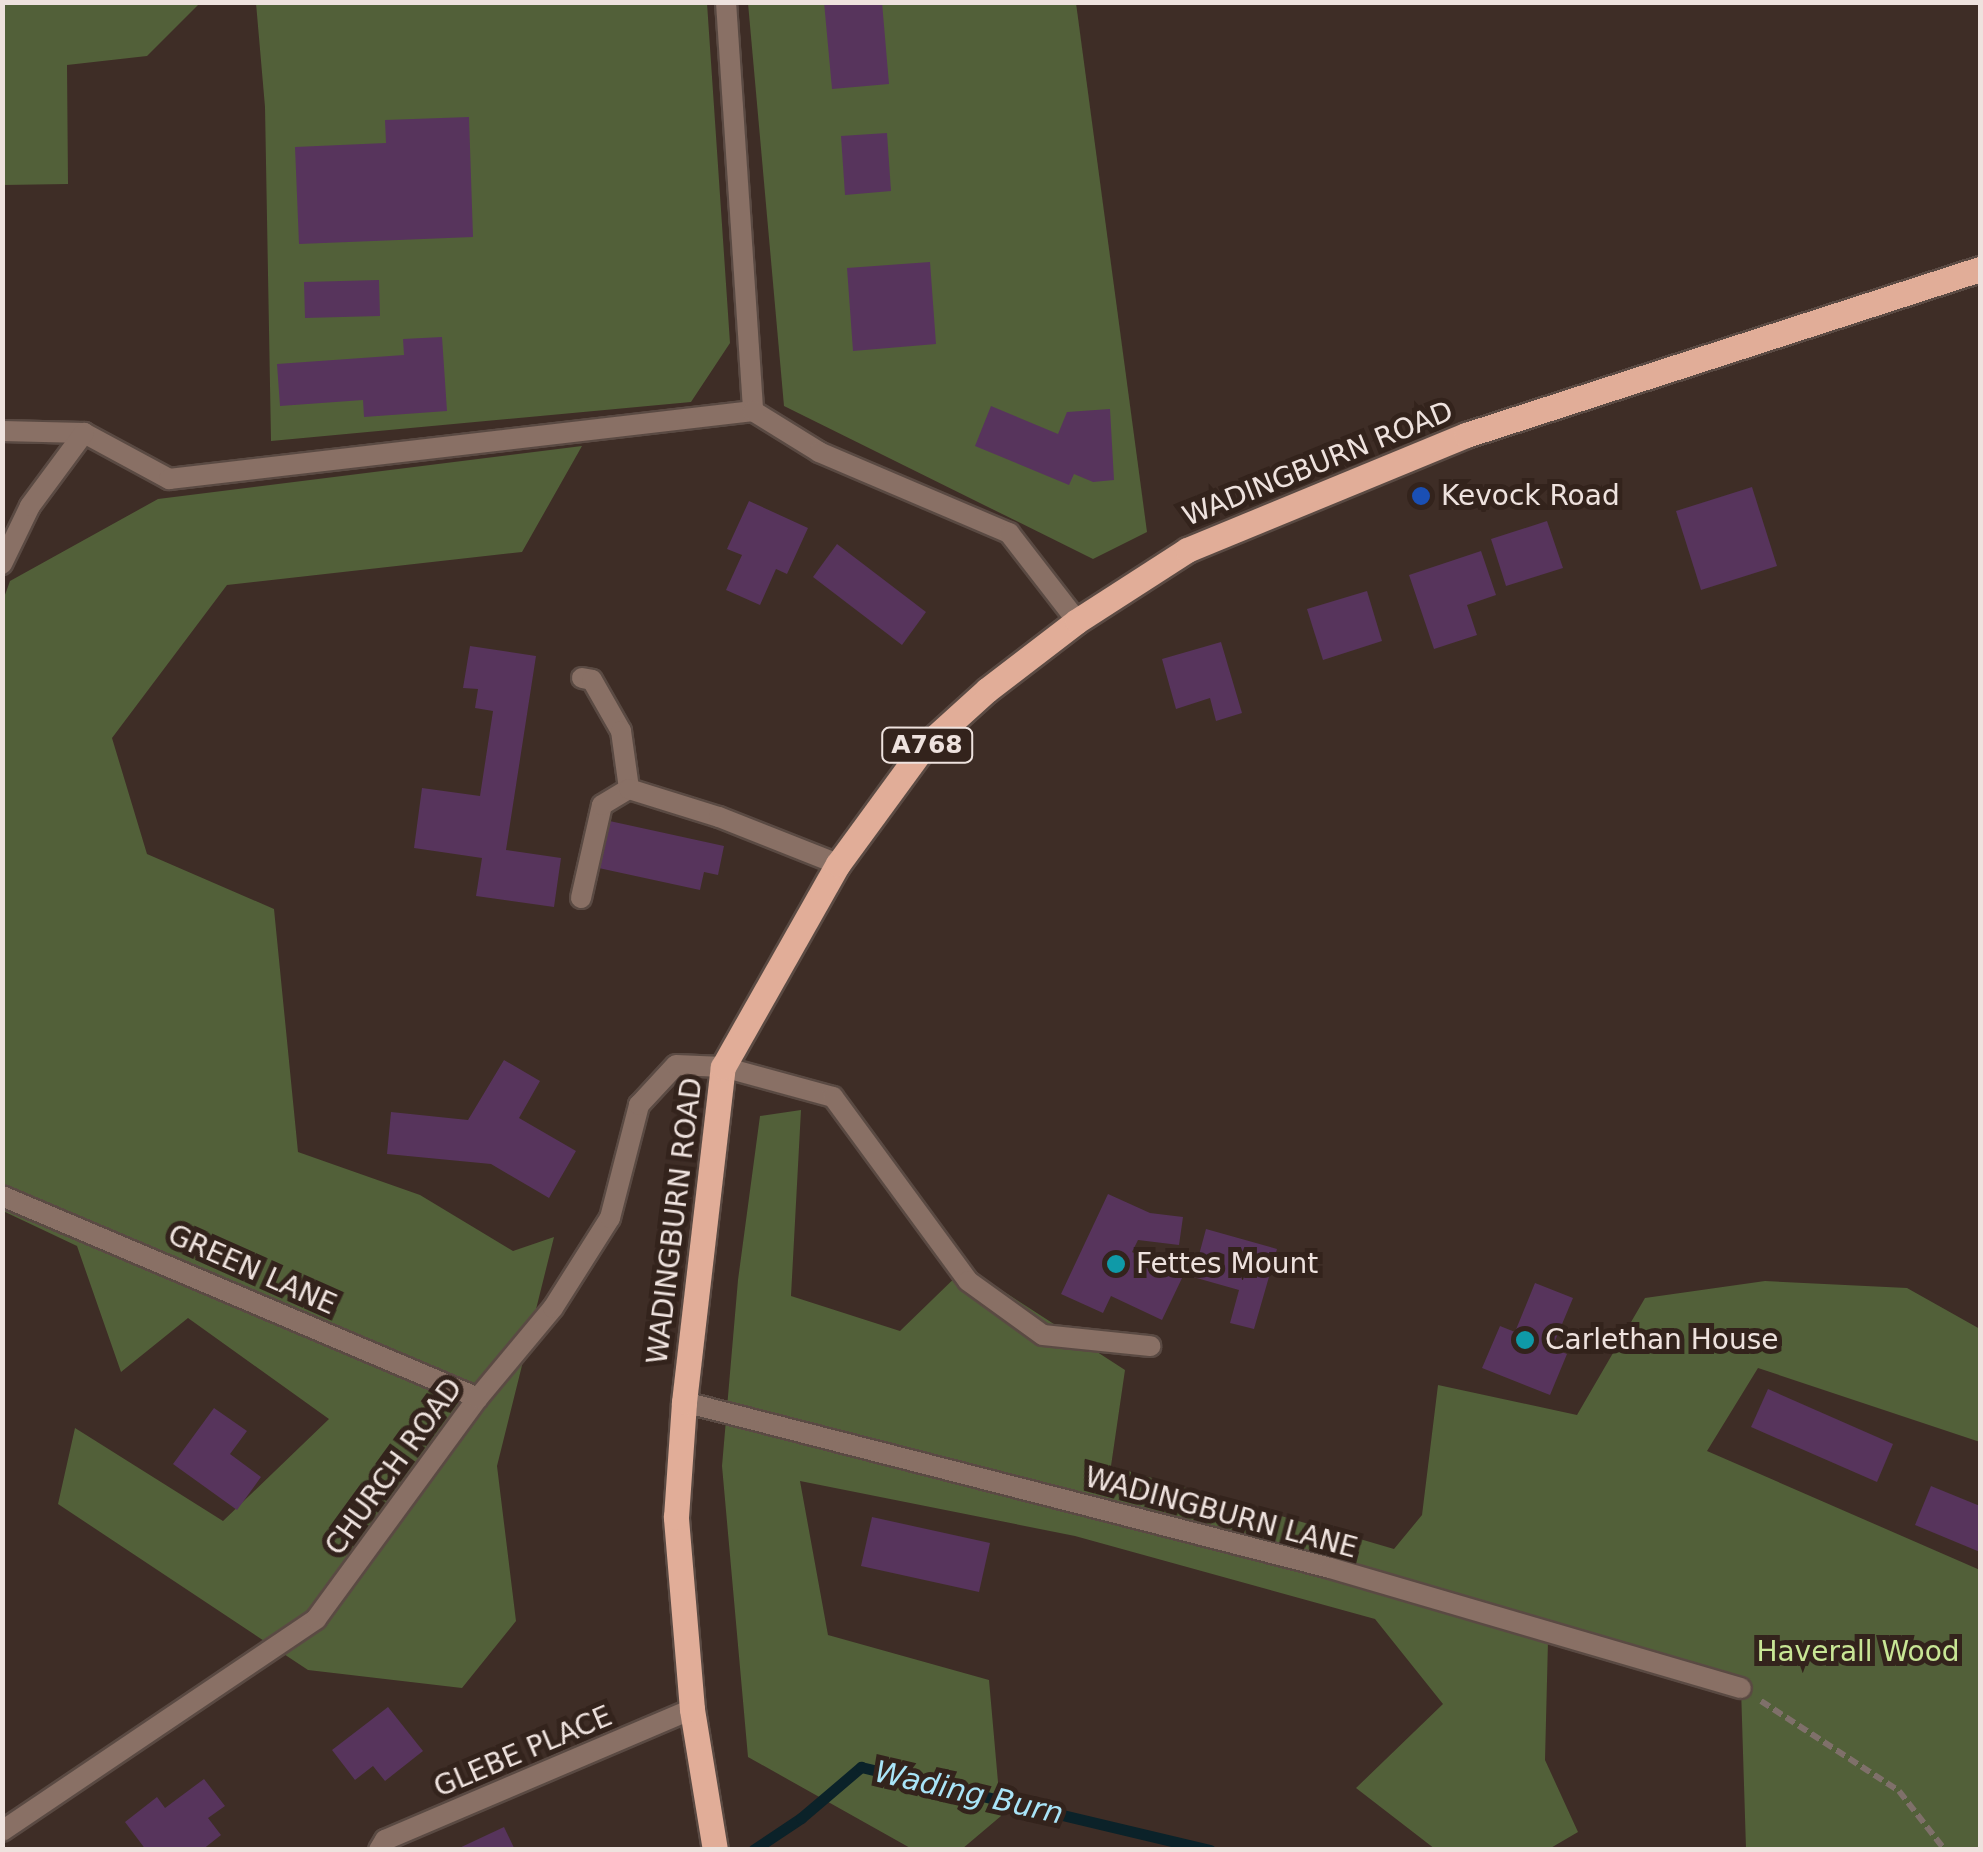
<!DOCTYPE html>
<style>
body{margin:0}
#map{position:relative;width:1983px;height:1852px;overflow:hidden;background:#3e2d26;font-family:"DejaVu Sans",sans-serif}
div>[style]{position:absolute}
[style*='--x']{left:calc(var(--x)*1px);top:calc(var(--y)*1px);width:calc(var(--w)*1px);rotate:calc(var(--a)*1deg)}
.green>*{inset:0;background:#526039}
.stream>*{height:11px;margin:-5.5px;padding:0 5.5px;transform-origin:5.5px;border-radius:5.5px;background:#0b2229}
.building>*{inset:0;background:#57345c}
.path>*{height:6px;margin-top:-3px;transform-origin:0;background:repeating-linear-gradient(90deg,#7f706a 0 10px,transparent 0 15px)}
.roads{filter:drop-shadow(2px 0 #5a4a43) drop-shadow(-2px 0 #5a4a43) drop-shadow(0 2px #5a4a43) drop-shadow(0 -2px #5a4a43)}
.service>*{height:20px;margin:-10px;padding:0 10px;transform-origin:10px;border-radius:10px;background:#897065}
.minor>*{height:20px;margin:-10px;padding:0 10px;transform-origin:10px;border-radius:10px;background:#897065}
.primary>*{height:25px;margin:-12.5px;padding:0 12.5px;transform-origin:12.5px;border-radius:12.5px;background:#e1ad98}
.dots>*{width:28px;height:28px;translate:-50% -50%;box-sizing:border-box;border:5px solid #33231c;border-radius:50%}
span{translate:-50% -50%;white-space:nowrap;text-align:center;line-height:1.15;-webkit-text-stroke:10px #33231c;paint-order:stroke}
.shield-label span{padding:2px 8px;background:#33231c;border:2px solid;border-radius:8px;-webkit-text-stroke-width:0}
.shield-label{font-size:25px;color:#eee2de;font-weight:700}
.street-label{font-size:28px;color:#eee2de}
.poi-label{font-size:28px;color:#eee2de}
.left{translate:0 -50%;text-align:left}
.park-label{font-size:28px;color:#c8e695}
.water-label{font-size:30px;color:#a9e4f8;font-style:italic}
.frame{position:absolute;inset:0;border:5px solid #eee2de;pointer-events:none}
</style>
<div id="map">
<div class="green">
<i style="clip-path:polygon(2px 3px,3px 2px,200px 3px,147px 56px,67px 65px,68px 184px,3px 185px)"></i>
<i style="clip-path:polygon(256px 3px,707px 3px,730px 343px,691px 402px,271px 441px,265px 107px)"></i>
<i style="clip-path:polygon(748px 3px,1076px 3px,1147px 532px,1093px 559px,784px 406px)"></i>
<i style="clip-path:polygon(582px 446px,522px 552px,227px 585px,112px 738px,147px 854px,274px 909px,298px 1152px,420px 1195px,513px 1251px,554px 1237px,497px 1466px,516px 1621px,462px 1688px,308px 1670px,58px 1504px,75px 1428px,223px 1521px,329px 1419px,188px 1318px,121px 1372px,77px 1246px,3px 1211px,2px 603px,10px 581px,158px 499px)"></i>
<i style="clip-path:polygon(801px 1110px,791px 1296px,900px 1331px,966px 1267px,1125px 1370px,1111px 1466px,1394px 1549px,1422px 1515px,1438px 1385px,1577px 1415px,1645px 1298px,1765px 1281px,1907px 1288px,1980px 1329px,1980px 1442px,1758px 1368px,1707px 1451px,1980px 1570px,1980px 1849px,1746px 1849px,1741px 1688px,1548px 1641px,1545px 1760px,1578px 1832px,1549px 1849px,1435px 1849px,1356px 1788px,1443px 1704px,1375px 1619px,1075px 1536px,800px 1481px,828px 1635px,989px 1680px,1001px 1816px,962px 1849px,912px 1849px,748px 1757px,722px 1466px,738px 1280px,760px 1116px)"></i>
</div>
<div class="stream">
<i style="--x:753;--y:1850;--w:58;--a:-33.7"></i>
<i style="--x:801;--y:1818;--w:79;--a:-40.4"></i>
<i style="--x:861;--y:1767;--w:359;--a:13.4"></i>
</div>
<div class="building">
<i style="clip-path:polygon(824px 2px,882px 2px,889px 84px,832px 89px)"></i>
<i style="clip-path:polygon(469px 117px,473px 237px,299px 244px,295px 147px,386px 143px,385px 120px)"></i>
<i style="clip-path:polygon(887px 133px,891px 191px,845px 195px,841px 136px)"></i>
<i style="clip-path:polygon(930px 262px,936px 344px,853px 351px,847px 268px)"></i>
<i style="clip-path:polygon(379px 280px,380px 316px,305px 318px,304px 282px)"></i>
<i style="clip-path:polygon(442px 337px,447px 411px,364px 417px,363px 400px,280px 406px,277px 364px,404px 355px,403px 339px)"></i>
<i style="clip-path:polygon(991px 406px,1058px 434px,1067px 412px,1110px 409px,1114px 480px,1093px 482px,1074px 474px,1069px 485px,975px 446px)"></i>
<i style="clip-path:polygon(1752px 487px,1777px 566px,1701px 590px,1676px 511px)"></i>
<i style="clip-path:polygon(749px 501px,808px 528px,787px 574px,776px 569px,760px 605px,726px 590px,742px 555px,727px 549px)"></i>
<i style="clip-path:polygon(1547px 521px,1563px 568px,1506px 586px,1491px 539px)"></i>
<i style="clip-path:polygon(837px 544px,926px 612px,902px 645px,813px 577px)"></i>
<i style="clip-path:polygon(1481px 551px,1496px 595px,1467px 605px,1477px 635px,1434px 649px,1409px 575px)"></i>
<i style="clip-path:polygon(1367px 591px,1382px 641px,1323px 660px,1307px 609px)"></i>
<i style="clip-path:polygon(1221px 642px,1242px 713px,1216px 721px,1210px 698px,1176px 709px,1162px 659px)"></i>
<i style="clip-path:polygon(470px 646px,536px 656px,506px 850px,561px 858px,554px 907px,476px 896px,482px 858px,414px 848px,422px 788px,480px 796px,493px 711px,475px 708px,478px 689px,463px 688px)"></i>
<i style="clip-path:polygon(605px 820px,724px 846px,718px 875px,704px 872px,700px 890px,594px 867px)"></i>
<i style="clip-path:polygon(504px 1060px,540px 1081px,519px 1118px,576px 1151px,549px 1198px,491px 1164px,387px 1154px,391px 1112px,468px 1120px)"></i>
<i style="clip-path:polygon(1108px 1194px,1150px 1213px,1183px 1217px,1179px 1245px,1138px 1240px,1132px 1252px,1183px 1276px,1162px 1320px,1111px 1296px,1103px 1313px,1061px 1294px)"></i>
<i style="clip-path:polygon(1206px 1229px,1277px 1249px,1254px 1329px,1230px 1323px,1239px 1290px,1193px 1277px)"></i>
<i style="clip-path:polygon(1535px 1283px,1573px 1298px,1552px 1348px,1567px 1354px,1550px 1395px,1482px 1368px,1500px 1326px,1515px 1332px)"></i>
<i style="clip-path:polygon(1768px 1389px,1893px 1444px,1877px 1482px,1751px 1427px)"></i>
<i style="clip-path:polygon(214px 1408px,247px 1431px,230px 1454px,261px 1477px,237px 1510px,173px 1464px)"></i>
<i style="clip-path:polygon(1931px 1486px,1980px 1506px,1980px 1552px,1915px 1525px)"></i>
<i style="clip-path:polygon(872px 1517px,990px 1543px,979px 1592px,861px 1566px)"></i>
<i style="clip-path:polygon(388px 1707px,423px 1751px,385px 1781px,373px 1766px,355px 1780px,332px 1750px)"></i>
<i style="clip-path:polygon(204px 1779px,225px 1806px,208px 1818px,221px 1835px,202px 1850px,146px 1850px,125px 1822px,157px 1797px,165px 1808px)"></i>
<i style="clip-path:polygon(504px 1827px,515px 1850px,455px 1850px)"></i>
</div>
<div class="path">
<i style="--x:1761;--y:1701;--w:165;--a:33.1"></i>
<i style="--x:1899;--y:1791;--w:75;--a:52.1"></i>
</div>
<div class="roads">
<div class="service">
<i style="--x:2;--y:431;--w:82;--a:1.4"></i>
<i style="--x:84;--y:433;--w:97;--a:28.4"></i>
<i style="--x:169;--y:479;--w:588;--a:-6.64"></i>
<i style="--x:2;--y:564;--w:64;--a:-64.2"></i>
<i style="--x:30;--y:506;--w:91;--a:-53.5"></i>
<i style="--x:582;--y:678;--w:10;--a:11"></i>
<i style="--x:592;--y:680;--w:59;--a:60.4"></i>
<i style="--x:621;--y:731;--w:59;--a:82.1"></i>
<i style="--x:581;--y:898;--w:95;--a:-77.3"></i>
<i style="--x:602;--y:805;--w:31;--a:-31"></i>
<i style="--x:629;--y:789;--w:94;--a:17.3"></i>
<i style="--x:719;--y:817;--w:128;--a:21.6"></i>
<i style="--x:723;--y:1067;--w:114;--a:15.3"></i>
<i style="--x:833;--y:1097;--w:228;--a:53.7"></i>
<i style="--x:968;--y:1281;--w:92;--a:35.8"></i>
<i style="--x:1043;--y:1335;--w:108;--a:5.9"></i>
</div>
<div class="minor">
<i style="--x:726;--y:2;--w:410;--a:86.2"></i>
<i style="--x:753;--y:411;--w:78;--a:31.8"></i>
<i style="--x:819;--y:452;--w:207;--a:23.1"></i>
<i style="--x:1009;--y:533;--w:111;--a:52.3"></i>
<i style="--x:2;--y:1196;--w:517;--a:22.99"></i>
<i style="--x:684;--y:1402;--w:667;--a:14.41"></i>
<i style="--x:1330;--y:1568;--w:428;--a:16.3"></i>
<i style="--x:2;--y:1831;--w:379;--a:-34"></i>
<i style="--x:316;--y:1619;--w:274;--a:-53.8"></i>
<i style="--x:478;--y:1398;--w:117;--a:-50.2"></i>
<i style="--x:553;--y:1308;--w:107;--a:-57.7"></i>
<i style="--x:610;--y:1218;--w:117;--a:-75.6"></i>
<i style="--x:639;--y:1105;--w:54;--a:-47.2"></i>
<i style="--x:676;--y:1065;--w:47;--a:2.4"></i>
<i style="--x:379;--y:1850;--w:12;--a:-59"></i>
<i style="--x:385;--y:1840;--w:334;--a:-23.1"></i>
</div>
<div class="primary">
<i style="--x:715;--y:1850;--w:143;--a:-99.3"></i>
<i style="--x:692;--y:1709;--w:193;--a:-94.8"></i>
<i style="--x:676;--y:1517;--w:115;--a:-86"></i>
<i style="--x:684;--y:1402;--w:337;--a:-83.4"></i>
<i style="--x:723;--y:1067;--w:233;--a:-60.5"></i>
<i style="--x:838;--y:864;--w:144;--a:-53.8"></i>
<i style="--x:923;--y:748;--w:86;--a:-42.2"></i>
<i style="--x:987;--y:690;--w:113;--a:-37.5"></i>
<i style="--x:1077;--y:621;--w:131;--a:-32.8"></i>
<i style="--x:1187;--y:550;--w:302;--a:-22.4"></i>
<i style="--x:1466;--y:435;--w:540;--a:-17.9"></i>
</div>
</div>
<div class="dots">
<i style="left:1421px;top:496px;background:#1a4fb4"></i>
<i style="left:1116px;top:1264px;background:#0f9aa8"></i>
<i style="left:1525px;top:1340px;background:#0f9aa8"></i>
</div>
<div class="shield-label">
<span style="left:927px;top:745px">A768</span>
</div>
<div class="street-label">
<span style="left:1318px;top:464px;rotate:-22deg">WADINGBURN ROAD</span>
<span style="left:675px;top:1221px;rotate:-83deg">WADINGBURN ROAD</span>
<span style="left:252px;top:1270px;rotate:24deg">GREEN LANE</span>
<span style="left:394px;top:1467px;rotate:-54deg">CHURCH ROAD</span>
<span style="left:1221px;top:1513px;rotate:15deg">WADINGBURN LANE</span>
<span style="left:523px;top:1752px;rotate:-23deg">GLEBE PLACE</span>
</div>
<div class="poi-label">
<span class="left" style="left:1441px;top:496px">Kevock Road</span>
<span class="left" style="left:1136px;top:1264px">Fettes Mount</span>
<span class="left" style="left:1545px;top:1340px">Carlethan House</span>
</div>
<div class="park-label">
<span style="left:1858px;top:1652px">Haverall Wood</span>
</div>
<div class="water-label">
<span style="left:969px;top:1793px;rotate:13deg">Wading Burn</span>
</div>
<div class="frame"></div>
</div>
